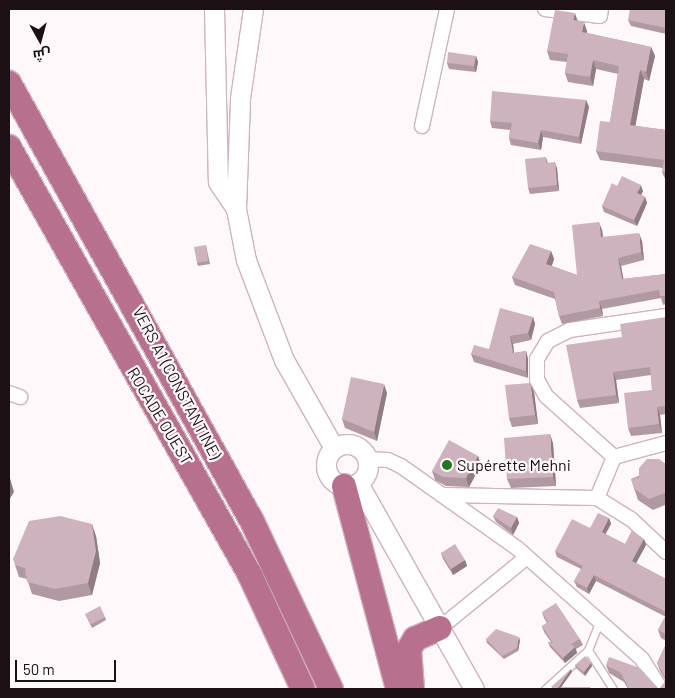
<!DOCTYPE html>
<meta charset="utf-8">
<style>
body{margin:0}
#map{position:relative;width:675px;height:698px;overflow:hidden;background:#fef8fa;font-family:Barlow,Cairo,sans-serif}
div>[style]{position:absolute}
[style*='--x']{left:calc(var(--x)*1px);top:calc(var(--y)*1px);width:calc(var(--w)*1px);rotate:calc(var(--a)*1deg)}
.roads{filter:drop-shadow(1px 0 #cfb3be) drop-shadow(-1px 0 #cfb3be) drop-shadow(0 1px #cfb3be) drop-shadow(0 -1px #cfb3be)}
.lane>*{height:7px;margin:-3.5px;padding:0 3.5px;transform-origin:3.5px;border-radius:3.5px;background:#fff}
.street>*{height:14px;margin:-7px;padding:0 7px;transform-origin:7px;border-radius:7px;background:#fff}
.secondary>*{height:19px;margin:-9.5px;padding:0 9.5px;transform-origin:9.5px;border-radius:9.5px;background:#fff}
.secondary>.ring{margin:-9.5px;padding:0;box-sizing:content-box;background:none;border:19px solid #fff;border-radius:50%}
.highway>*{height:24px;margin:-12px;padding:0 12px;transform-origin:12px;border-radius:12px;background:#b8708f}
.wall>*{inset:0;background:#b199a3}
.shaded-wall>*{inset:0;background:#907d84}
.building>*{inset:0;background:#ceb2bd}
.dots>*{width:14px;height:14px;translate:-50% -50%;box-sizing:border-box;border:2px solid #fef8fa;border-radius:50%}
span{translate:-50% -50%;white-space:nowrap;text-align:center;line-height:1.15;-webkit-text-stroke:4.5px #fef8fa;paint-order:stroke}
.street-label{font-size:16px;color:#1b1115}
.poi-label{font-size:16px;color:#1b1115}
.left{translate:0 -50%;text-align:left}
.frame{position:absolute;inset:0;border:10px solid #1b1115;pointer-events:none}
.north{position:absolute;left:15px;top:15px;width:50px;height:50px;-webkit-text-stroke:4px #fef8fa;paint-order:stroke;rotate:173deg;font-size:14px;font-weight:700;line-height:20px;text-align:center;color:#1b1115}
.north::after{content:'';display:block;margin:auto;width:18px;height:22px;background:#1b1115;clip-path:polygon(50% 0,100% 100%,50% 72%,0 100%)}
.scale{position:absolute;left:15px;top:660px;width:101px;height:22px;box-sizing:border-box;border:2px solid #1b1115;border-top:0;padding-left:6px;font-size:15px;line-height:18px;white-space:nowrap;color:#1b1115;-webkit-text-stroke:4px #fef8fa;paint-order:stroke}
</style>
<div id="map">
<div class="roads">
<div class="lane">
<i style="--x:588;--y:650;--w:46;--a:57.3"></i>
<i style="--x:545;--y:689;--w:58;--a:-42.2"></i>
<i style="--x:588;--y:650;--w:31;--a:-68"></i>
</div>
<div class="street">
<i style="--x:545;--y:9;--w:55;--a:7.3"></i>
<i style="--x:600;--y:16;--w:7;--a:-82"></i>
<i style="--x:422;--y:126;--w:120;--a:-77.9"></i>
<i style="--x:9;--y:393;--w:12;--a:20"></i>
<i style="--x:614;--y:457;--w:54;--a:-15.1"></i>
<i style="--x:367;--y:459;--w:21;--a:3"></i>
<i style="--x:388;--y:460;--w:14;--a:25"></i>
<i style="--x:401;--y:466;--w:142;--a:35.3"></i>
<i style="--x:517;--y:548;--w:167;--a:41.6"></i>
<i style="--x:642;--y:659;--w:36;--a:58"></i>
<i style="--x:444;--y:495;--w:153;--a:1.1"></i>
<i style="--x:597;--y:498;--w:40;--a:32"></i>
<i style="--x:631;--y:519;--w:48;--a:43.3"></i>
<i style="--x:597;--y:498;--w:44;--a:-67.5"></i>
<i style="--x:614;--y:457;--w:91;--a:-138.1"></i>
<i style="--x:546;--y:396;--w:18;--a:-119"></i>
<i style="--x:537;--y:380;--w:21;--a:-90"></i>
<i style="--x:537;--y:359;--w:21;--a:-59"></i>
<i style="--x:548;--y:341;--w:25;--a:-27"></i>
<i style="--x:570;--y:330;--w:97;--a:-8.3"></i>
<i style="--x:440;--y:628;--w:112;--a:-39.2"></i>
</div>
<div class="secondary">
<i style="--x:214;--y:9;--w:173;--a:88.7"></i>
<i style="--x:218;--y:182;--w:32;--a:56"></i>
<i style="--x:236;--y:209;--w:52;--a:78.9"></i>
<i style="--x:246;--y:260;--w:107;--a:69.2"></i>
<i style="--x:284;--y:360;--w:101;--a:60.4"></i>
<i style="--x:236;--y:209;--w:111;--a:-87.9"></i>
<i style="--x:240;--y:98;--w:90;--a:-81.7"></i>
<i class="ring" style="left:326px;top:444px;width:23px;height:23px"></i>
<i style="--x:358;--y:483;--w:236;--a:60.6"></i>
</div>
<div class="highway">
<i style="--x:9;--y:83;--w:499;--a:61"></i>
<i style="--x:251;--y:519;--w:188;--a:64.8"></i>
<i style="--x:9;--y:147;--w:493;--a:60.6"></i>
<i style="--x:251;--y:577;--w:123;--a:65.1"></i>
<i style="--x:344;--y:486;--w:210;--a:75.1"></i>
<i style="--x:412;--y:689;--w:40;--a:-94.3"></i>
<i style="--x:409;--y:649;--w:12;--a:-59"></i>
<i style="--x:415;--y:639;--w:27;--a:-24"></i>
</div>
</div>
<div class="wall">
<i style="clip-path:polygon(666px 9px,666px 34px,631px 26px,628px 20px)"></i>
<i style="clip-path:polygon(577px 21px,587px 31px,587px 33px,651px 47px,655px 56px,649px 81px,644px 79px,635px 126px,666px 130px,666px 181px,662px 172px,663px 168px,600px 160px,596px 151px,610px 122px,618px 74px,596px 69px,593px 86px,568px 82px,565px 73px,567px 62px,550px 60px,547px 51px)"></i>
<i style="clip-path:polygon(476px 56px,478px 62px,476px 72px,449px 69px,447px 63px)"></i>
<i style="clip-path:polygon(586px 100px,589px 107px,581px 144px,543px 137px,541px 150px,511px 145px,509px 138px,510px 130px,492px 128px,490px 121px)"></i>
<i style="clip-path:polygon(546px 157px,548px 163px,557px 168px,559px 191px,530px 194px,528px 188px)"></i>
<i style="clip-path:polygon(617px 186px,643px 191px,641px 195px,645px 197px,647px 203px,637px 226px,604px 212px,602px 206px)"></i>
<i style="clip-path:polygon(602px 230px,603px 237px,642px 241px,644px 260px,621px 266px,623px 279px,666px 274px,666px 304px,663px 305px,661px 298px,602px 309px,603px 316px,562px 324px,559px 316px,555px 299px,515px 285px,512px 277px,551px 251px,554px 259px,552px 266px,577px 275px)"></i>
<i style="clip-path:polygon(206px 245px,210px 264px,198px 266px,197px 263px)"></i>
<i style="clip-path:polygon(533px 317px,535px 324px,531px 340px,513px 344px,514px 353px,526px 351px,528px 359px,528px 378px,474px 362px,471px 354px,489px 349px)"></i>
<i style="clip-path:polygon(666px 317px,666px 414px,660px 415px,662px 433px,631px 436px,628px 428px,652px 390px,651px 375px,616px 380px,619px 403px,580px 408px,577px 400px,622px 337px)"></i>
<i style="clip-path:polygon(534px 392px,538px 424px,512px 427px,509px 418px)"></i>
<i style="clip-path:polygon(387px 393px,377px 441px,345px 428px,342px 419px)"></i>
<i style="clip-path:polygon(553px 443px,556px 486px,511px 488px,507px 479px)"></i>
<i style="clip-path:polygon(478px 456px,481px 465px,469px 487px,446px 486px,435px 480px,432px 471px)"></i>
<i style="clip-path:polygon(666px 464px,666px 523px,665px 520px,665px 505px,653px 510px,638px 500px,631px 479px)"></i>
<i style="clip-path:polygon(493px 516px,517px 517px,519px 523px,513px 535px,496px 522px)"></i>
<i style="clip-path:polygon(609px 518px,611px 524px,605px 534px,625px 544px,644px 539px,646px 545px,636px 563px,666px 579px,666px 617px,596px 581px,589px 594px,577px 587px,574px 581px,581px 569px,557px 557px,555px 551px)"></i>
<i style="clip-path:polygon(96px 536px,100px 563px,92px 595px,59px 601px,32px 594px,27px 579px,19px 577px,15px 565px)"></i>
<i style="clip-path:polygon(441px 553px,465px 560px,467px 566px,453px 575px,443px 559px)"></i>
<i style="clip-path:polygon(542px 612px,580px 639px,583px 645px,576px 649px,577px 653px,565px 663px,550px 647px,548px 642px,551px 642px,544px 632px,542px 626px,547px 623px,544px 618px)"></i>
<i style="clip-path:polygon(85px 614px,105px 617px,106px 620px,92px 628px)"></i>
<i style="clip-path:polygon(666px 618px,666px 641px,661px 638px,658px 630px)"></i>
<i style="clip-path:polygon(486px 639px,520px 640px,518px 651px,504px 659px,487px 643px)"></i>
<i style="clip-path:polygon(666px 644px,666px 689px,666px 681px,660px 671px,657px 663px)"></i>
<i style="clip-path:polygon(591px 663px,592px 666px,585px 676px,576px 668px,575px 665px)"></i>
<i style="clip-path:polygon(606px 665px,659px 689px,628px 689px,624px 682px,609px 673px)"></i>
</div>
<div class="shaded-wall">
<i style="clip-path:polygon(575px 13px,578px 22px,573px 20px)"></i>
<i style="clip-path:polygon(584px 22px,587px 31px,585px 41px,582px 32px)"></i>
<i style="clip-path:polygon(651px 47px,655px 56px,649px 81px,646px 72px)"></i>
<i style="clip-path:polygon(476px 56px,478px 62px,476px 72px,474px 66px)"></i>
<i style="clip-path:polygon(593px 60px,596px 69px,593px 86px,590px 77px)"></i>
<i style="clip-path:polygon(640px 70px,644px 79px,634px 134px,630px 125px)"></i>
<i style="clip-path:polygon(586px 100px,589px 107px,581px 144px,579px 137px)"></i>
<i style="clip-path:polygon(541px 130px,543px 137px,541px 150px,538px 143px)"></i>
<i style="clip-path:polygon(555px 162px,557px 168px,559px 191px,557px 185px)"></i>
<i style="clip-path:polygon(641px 185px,643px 191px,639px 199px,637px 193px)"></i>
<i style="clip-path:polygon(645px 197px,647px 203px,637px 226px,634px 220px)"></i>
<i style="clip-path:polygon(599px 222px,602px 230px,604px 245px,601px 237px)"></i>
<i style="clip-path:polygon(639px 233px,642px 241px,644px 260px,641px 252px)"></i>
<i style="clip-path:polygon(551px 251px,554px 259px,549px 272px,546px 264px)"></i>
<i style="clip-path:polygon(618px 258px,621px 266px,625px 287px,622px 279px)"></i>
<i style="clip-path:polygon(599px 301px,602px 309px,603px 316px,600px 308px)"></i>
<i style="clip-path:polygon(533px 317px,535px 324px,531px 340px,528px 333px)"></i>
<i style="clip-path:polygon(510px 336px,513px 344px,515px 361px,513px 353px)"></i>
<i style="clip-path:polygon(526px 351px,528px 359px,528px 378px,526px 371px)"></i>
<i style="clip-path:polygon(613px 372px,616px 380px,619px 403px,616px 395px)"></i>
<i style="clip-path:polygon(530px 383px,534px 392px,538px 424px,535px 415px)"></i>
<i style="clip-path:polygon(384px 384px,387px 393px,377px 441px,374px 432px)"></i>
<i style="clip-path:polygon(657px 407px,660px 415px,662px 433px,659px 424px)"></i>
<i style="clip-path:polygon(550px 434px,553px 443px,556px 486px,553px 477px)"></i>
<i style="clip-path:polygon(478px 456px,481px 465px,469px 487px,466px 478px)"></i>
<i style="clip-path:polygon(9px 475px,14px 492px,9px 500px)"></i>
<i style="clip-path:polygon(517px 517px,519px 523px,513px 535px,511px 528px)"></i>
<i style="clip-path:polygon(609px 518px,611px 524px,604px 537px,602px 532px)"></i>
<i style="clip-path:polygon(92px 524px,96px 536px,100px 563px,92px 595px,88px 583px)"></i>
<i style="clip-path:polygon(644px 539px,646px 545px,634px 567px,632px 561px)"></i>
<i style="clip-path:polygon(465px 560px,467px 566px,453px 575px,451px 569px)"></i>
<i style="clip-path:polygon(594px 575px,596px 581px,589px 594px,587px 588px)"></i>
<i style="clip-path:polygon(519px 637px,520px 640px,518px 651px,517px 648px)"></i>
<i style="clip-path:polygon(575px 647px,577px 653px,565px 663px,563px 658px)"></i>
<i style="clip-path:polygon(591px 663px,592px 666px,585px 676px,584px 672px)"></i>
<i style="clip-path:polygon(571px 669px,572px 672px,560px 689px,557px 689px)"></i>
</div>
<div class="building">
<i style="clip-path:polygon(630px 9px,666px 9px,666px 28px,628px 20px)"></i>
<i style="clip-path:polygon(555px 10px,575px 13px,573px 20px,584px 22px,582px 32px,651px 47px,646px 72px,640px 70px,630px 125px,666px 130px,666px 172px,662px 172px,664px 160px,596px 151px,600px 121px,610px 122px,619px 66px,593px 60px,590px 77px,565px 73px,568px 54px,547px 51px)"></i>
<i style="clip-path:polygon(448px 52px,476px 56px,474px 66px,447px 63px)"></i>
<i style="clip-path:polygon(492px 91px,586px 100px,579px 137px,541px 130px,538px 143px,509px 138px,512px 123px,490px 121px)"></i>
<i style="clip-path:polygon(546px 157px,546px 163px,555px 162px,557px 185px,528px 188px,525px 159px)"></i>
<i style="clip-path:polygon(622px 176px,641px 185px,637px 193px,645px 197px,634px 220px,602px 206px,612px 183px,617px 186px)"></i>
<i style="clip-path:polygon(599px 222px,601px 237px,639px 233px,641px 252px,618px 258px,622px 279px,666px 274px,666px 296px,660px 296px,659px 290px,599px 301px,600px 308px,559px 316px,554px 292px,512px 277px,530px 244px,551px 251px,546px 264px,577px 275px,572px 225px)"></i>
<i style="clip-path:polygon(206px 245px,208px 261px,197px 263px,194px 247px)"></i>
<i style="clip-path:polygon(500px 308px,533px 317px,528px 333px,510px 336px,513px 353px,526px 351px,526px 371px,471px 354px,474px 345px,489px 349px)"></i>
<i style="clip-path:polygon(666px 317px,666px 406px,657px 407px,659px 424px,628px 428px,624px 393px,652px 390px,650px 367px,613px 372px,616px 395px,577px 400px,566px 345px,622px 337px,620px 324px)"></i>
<i style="clip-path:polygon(351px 377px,384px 384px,374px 432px,342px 419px)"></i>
<i style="clip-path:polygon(530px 383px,535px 415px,509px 418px,505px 385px)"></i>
<i style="clip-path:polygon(550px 434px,553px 477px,507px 479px,504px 438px)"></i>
<i style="clip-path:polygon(449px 440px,478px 456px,466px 478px,443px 477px,432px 471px)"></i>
<i style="clip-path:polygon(647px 459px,659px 459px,666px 464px,666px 521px,665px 520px,665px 493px,649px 499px,635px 489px,631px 479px,639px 477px,639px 468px)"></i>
<i style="clip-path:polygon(498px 508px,517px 517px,511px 528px,493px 516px)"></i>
<i style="clip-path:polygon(598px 513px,609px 518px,602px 532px,625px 544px,632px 530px,644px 539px,632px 561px,666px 579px,666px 612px,594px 575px,587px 588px,574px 581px,583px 566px,555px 551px,572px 519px,590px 528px)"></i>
<i style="clip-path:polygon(60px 516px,92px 524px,96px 551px,88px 583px,55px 589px,27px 582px,25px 568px,15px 565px,13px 559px,29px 521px)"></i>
<i style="clip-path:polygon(455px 544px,465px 560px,451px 569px,441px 553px)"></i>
<i style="clip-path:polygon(556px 603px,580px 639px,571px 644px,575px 647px,563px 658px,548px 642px,553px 643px,542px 626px,548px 622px,542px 612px)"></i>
<i style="clip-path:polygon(100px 606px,105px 617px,91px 624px,85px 614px)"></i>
<i style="clip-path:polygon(664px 618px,666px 618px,666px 634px,658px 630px)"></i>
<i style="clip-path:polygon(496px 629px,519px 637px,517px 648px,502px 656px,486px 639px)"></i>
<i style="clip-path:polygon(666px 644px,666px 679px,657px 663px)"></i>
<i style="clip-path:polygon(585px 656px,591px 663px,584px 672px,575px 665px)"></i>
<i style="clip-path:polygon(609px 657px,640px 668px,659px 689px,629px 689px,621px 673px,606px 665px)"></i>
<i style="clip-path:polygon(571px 669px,557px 689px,554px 689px,551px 687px)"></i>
<i style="clip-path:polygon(666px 680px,666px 689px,659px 689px)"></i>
<i style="clip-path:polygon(561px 687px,590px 687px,592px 689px,560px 689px)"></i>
</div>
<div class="dots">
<i style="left:447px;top:465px;background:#247823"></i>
</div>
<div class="street-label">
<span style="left:177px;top:383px;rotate:62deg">VERS A1 (CONSTANTINE)</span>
<span style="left:160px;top:416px;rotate:59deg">ROCADE OUEST</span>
</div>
<div class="poi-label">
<span class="left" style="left:457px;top:465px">Supérette Mehni</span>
</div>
<div class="frame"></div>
<div class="north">ش</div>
<div class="scale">50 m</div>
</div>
